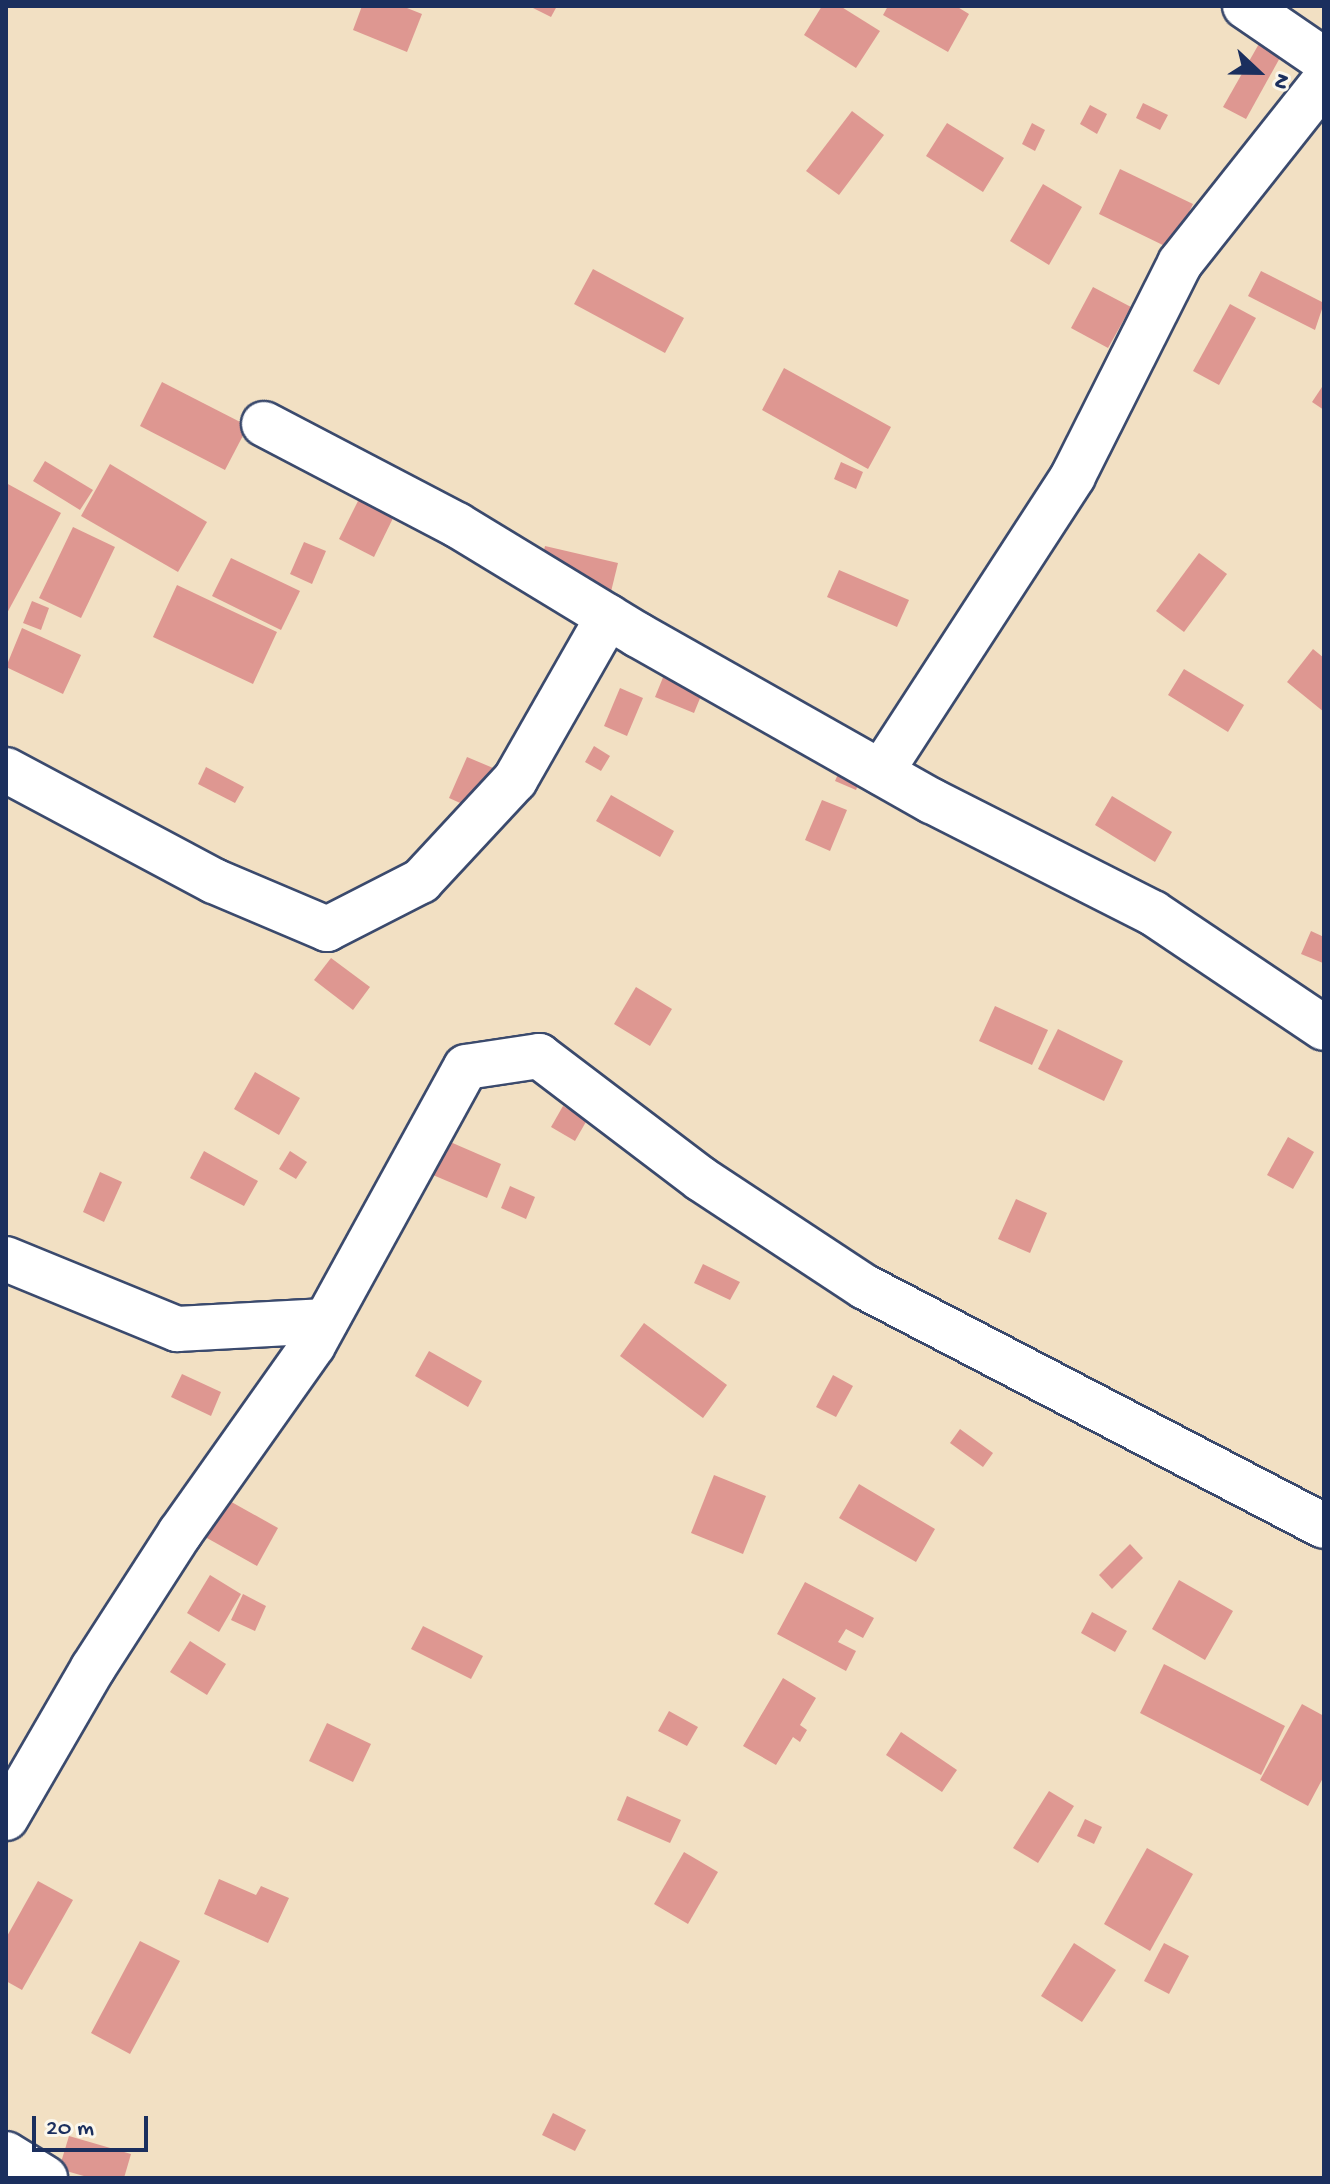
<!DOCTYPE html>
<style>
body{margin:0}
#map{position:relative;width:1330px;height:2184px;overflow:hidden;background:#f2e0c3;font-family:"Gochi Hand",sans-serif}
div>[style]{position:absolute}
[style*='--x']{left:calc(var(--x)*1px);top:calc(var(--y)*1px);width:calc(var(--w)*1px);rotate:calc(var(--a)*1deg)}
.building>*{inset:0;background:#de9791}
.roads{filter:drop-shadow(2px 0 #3b4a6d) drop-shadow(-2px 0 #3b4a6d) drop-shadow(0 2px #3b4a6d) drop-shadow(0 -2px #3b4a6d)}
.minor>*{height:44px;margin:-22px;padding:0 22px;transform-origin:22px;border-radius:22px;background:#fff}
span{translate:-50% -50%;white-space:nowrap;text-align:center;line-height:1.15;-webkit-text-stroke:8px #fbf7ec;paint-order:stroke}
.frame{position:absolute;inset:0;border:8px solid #1b2f5e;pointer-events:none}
.north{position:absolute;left:1218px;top:32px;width:80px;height:80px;-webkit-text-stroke:6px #fbf7ec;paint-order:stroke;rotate:112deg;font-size:22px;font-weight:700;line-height:32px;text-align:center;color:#1b2f5e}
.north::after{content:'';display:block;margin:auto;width:28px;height:36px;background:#1b2f5e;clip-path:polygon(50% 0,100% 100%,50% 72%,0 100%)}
.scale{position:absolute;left:32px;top:2116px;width:116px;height:36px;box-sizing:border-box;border:4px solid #1b2f5e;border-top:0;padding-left:10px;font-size:24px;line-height:28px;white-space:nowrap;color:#1b2f5e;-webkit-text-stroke:6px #fbf7ec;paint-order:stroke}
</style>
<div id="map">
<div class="building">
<i style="clip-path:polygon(362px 6px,402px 6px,422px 14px,407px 52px,353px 30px)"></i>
<i style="clip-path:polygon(529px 6px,557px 6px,551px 17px)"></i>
<i style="clip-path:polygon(822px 6px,840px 6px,880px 31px,856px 68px,804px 35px)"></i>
<i style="clip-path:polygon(888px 6px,956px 6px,969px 14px,948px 52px,883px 15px)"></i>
<i style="clip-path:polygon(1260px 42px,1282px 54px,1246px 119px,1223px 107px)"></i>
<i style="clip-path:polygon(1143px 103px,1168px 115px,1160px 130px,1136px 118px)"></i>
<i style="clip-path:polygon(1090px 105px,1107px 114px,1097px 134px,1080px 124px)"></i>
<i style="clip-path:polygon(852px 111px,884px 135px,839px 195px,806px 171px)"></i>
<i style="clip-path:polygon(947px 123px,1004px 158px,983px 192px,926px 156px)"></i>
<i style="clip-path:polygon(1032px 123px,1045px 130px,1035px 151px,1022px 144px)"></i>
<i style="clip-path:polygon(1120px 169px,1193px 204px,1171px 249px,1099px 214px)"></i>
<i style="clip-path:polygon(1043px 184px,1082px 207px,1049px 265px,1010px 241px)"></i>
<i style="clip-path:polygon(593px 269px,684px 318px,665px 353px,574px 304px)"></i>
<i style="clip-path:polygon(1261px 271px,1324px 303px,1315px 330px,1248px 296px)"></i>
<i style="clip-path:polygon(1093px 287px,1131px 307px,1108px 348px,1071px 328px)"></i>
<i style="clip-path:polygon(1230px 304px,1256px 318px,1219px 385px,1193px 371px)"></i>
<i style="clip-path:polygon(784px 368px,891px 427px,868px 469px,762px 410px)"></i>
<i style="clip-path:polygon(162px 382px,248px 426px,225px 470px,140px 426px)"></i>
<i style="clip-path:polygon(1324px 384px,1324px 410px,1312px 402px)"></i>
<i style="clip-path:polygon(45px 461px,93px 490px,80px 510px,33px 481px)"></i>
<i style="clip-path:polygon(841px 462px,863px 472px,856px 489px,834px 479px)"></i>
<i style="clip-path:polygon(110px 464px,207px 522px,178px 572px,81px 516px)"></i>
<i style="clip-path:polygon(6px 483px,61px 513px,6px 615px)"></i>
<i style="clip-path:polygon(362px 493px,397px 510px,374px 557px,339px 539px)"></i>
<i style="clip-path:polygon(73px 527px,115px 547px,81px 618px,39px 598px)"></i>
<i style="clip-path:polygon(304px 542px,326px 551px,312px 584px,290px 574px)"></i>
<i style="clip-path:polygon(545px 546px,618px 563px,608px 604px,535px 587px)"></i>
<i style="clip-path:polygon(1199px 553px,1227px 574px,1184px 632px,1156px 611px)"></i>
<i style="clip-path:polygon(231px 558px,300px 591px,281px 630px,212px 596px)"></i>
<i style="clip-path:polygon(839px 570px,909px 600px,897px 627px,827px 597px)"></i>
<i style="clip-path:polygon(177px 585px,277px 632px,253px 684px,153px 637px)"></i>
<i style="clip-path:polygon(32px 601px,49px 608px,41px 630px,23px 623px)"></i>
<i style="clip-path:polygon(22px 628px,81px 655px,63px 694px,6px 667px)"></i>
<i style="clip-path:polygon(1313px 649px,1324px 658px,1324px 712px,1287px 682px)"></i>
<i style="clip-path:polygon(1184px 669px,1244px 705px,1228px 732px,1168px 695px)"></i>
<i style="clip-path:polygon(664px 675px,703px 691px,694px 713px,655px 697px)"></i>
<i style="clip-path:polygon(620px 688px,643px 698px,627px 736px,604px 726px)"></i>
<i style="clip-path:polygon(594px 746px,610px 756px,601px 771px,585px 762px)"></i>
<i style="clip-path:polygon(850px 747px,870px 756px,856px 790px,835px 781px)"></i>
<i style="clip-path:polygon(467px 757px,505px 773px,487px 815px,449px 798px)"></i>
<i style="clip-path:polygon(206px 767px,244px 787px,235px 803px,198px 784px)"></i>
<i style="clip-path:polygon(611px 795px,674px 831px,660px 857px,596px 821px)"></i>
<i style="clip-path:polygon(1112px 796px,1172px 832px,1155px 862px,1095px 825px)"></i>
<i style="clip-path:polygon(822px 800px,847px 810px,830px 851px,805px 840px)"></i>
<i style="clip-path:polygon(1311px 931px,1324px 937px,1323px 963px,1301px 954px)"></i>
<i style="clip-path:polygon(331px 958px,370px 987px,353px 1010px,314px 980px)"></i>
<i style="clip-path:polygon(636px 987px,672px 1009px,650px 1046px,614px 1024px)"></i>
<i style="clip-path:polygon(995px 1006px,1048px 1030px,1032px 1065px,979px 1041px)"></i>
<i style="clip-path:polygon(1058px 1029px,1123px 1061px,1104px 1101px,1038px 1069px)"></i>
<i style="clip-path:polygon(255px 1072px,300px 1098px,279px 1135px,234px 1109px)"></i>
<i style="clip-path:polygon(563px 1106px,587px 1120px,575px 1141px,551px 1127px)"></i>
<i style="clip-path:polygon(1288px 1137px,1314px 1152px,1293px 1189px,1267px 1175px)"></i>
<i style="clip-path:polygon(448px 1141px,501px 1164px,487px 1198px,433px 1175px)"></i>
<i style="clip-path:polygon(204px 1151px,258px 1181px,244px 1206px,190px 1178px)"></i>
<i style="clip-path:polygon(290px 1151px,307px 1162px,296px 1179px,279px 1169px)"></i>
<i style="clip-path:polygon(100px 1172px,122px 1182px,104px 1222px,83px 1212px)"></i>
<i style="clip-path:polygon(510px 1186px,535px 1197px,526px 1219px,501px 1208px)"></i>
<i style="clip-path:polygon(1016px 1199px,1047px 1213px,1030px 1253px,998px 1239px)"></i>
<i style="clip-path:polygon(703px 1264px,740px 1282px,730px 1300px,694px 1283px)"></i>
<i style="clip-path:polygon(644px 1323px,727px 1385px,703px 1418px,620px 1356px)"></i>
<i style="clip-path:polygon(429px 1351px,482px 1381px,468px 1407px,415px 1376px)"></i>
<i style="clip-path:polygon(182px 1374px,221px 1392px,211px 1416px,171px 1397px)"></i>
<i style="clip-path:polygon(833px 1375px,853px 1386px,836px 1417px,816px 1407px)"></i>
<i style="clip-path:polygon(960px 1429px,993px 1453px,983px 1467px,950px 1443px)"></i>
<i style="clip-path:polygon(714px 1475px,766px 1496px,743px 1554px,691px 1533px)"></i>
<i style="clip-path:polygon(859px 1484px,935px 1529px,916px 1562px,839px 1518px)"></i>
<i style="clip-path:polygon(219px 1495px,278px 1528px,257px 1566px,198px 1533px)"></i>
<i style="clip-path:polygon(1130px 1544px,1143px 1558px,1112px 1589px,1099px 1575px)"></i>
<i style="clip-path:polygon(210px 1575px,241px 1594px,219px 1632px,187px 1613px)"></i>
<i style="clip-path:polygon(1179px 1580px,1233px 1611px,1205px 1660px,1152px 1629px)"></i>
<i style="clip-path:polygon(805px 1582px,874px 1618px,863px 1638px,846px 1629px,838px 1642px,856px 1651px,846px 1671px,777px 1634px)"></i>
<i style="clip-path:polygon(243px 1594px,266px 1606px,255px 1631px,231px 1620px)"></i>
<i style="clip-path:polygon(1092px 1612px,1127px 1631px,1115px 1652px,1081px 1633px)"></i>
<i style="clip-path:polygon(423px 1626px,483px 1656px,471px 1679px,411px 1649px)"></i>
<i style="clip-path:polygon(190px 1641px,226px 1664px,207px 1695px,170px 1672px)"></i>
<i style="clip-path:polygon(1164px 1664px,1285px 1726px,1261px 1775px,1140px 1713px)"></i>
<i style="clip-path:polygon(783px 1678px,816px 1698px,800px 1725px,807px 1730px,800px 1742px,793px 1737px,776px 1765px,743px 1746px)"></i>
<i style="clip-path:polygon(1302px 1704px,1324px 1716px,1324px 1776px,1308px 1806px,1260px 1780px)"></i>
<i style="clip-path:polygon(669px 1711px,698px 1727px,687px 1746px,658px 1731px)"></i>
<i style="clip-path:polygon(327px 1723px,371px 1744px,353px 1782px,309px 1761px)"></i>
<i style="clip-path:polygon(901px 1732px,957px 1770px,942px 1792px,886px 1755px)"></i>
<i style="clip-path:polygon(1049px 1791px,1074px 1806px,1038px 1863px,1013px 1848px)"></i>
<i style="clip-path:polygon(627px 1796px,681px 1820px,670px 1843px,617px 1820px)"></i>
<i style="clip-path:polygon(1085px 1819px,1102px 1827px,1094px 1844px,1077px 1836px)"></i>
<i style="clip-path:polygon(1147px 1848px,1193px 1874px,1150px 1951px,1104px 1924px)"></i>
<i style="clip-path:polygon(684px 1852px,718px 1872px,688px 1924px,654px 1904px)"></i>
<i style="clip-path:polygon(219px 1879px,256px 1895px,261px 1886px,289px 1898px,268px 1943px,204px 1914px)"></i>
<i style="clip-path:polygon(38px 1881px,73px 1900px,22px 1990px,6px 1981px,6px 1938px)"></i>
<i style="clip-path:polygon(140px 1941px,180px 1961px,130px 2054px,91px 2033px)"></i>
<i style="clip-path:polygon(1074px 1943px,1116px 1970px,1082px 2022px,1041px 1996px)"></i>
<i style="clip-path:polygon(1164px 1943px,1189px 1956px,1169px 1994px,1144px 1981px)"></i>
<i style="clip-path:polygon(553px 2113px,586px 2130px,575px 2151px,542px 2135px)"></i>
<i style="clip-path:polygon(69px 2136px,131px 2154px,124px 2178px,91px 2178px,59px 2169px)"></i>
</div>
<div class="roads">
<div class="minor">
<i style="--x:1245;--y:6;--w:96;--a:34.4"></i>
<i style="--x:264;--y:424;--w:218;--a:27.6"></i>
<i style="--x:457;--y:525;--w:212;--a:31.3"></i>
<i style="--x:638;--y:635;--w:338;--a:29.5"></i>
<i style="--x:932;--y:801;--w:248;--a:26.9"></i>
<i style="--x:1153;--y:913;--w:206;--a:33.9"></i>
<i style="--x:6;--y:770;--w:236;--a:28.1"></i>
<i style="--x:214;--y:881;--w:123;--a:23"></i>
<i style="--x:327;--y:929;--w:106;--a:-27.1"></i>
<i style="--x:421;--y:881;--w:138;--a:-47.1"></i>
<i style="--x:515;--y:780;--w:188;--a:-60.3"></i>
<i style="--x:881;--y:772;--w:353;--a:-57"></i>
<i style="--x:1073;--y:476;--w:238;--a:-63.3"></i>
<i style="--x:1180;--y:263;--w:232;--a:-51.6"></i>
<i style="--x:6;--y:1259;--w:185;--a:22.3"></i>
<i style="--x:177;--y:1329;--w:149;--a:-3.1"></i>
<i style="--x:6;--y:1818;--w:173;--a:-59.9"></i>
<i style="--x:93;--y:1668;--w:161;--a:-57.2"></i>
<i style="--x:180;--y:1533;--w:230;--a:-54.7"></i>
<i style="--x:313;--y:1345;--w:317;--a:-61.2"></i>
<i style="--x:466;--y:1067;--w:74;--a:-8.6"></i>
<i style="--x:539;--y:1056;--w:203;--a:37.2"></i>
<i style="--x:701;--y:1179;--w:196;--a:33.4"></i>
<i style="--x:865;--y:1287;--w:517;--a:27.51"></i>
<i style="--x:6;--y:2154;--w:46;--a:31.6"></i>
</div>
</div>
<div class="frame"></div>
<div class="north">N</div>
<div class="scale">20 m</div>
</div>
